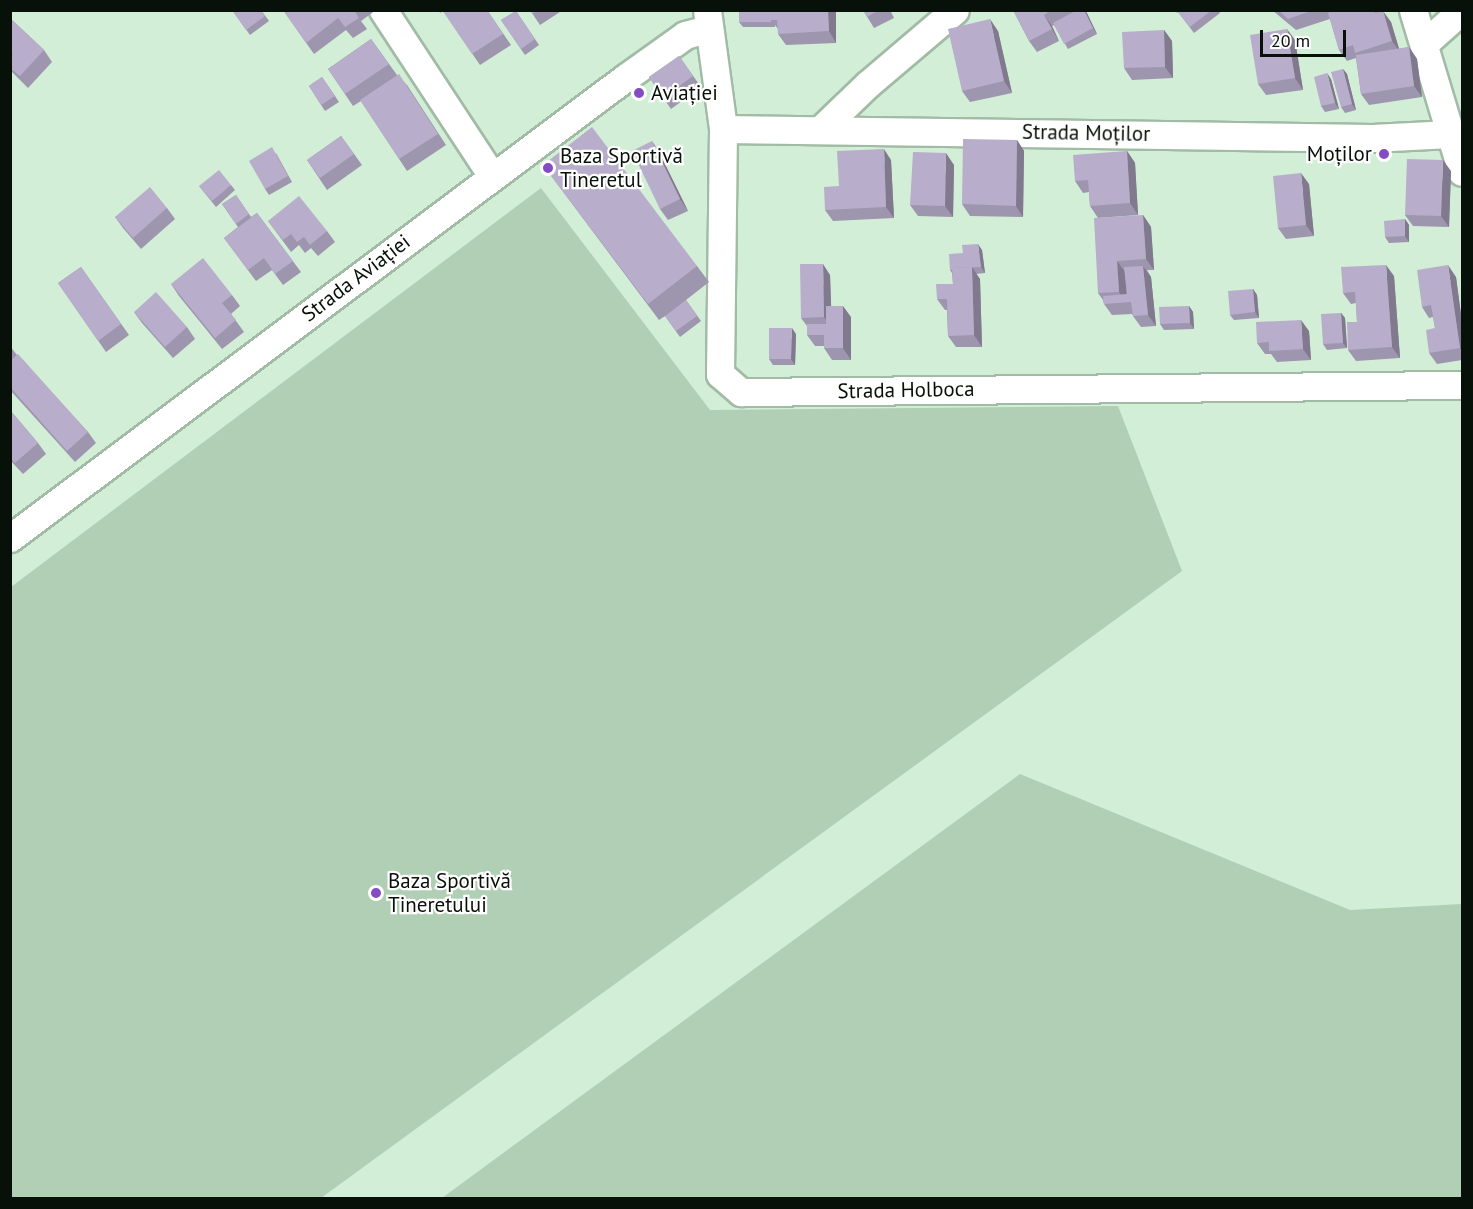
<!DOCTYPE html>
<meta charset="utf-8">
<style>
body{margin:0}
#map{position:relative;width:1473px;height:1209px;overflow:hidden;background:#d2eed6;font-family:"PT Sans",sans-serif}
div>[style]{position:absolute}
[style*='--x']{left:calc(var(--x)*1px);top:calc(var(--y)*1px);width:calc(var(--w)*1px);rotate:calc(var(--a)*1deg)}
.green>*{inset:0;background:#b0cfb4}
.roads{filter:drop-shadow(2px 0 #a1bba5) drop-shadow(-2px 0 #a1bba5) drop-shadow(0 2px #a1bba5) drop-shadow(0 -2px #a1bba5)}
.street>*{height:27px;margin:-13.5px;padding:0 13.5px;transform-origin:13.5px;border-radius:13.5px;background:#fff}
.wall>*{inset:0;background:#9e95ae}
.shaded-wall>*{inset:0;background:#81798d}
.building>*{inset:0;background:#b8adca}
.dots>*{width:16px;height:16px;translate:-50% -50%;box-sizing:border-box;border:3px solid #fff;border-radius:50%}
span{translate:-50% -50%;white-space:nowrap;text-align:center;line-height:1.15;-webkit-text-stroke:4.5px #fff;paint-order:stroke}
.poi-label{font-size:21px;color:#071009}
.left{translate:0 -50%;text-align:left}
.right{translate:-100% -50%;text-align:right}
.street-label{font-size:21px;color:#071009}
.frame{position:absolute;inset:0;border:12px solid #071009;pointer-events:none}
.scale{position:absolute;left:1260px;top:30px;width:86px;height:27px;box-sizing:border-box;border:3px solid #071009;border-top:0;padding-left:8px;font-size:18px;line-height:21px;white-space:nowrap;color:#071009;-webkit-text-stroke:4px #fff;paint-order:stroke}
</style>
<div id="map">
<div class="green">
<i style="clip-path:polygon(541px 188px,710px 410px,1118px 406px,1182px 571px,321px 1198px,11px 1198px,11px 587px)"></i>
<i style="clip-path:polygon(1020px 774px,1350px 910px,1462px 904px,1462px 1198px,442px 1198px)"></i>
</div>
<div class="roads">
<div class="street">
<i style="--x:383;--y:10;--w:199;--a:56.7"></i>
<i style="--x:707;--y:10;--w:120;--a:82.3"></i>
<i style="--x:723;--y:129;--w:245;--a:90.7"></i>
<i style="--x:720;--y:374;--w:28;--a:41"></i>
<i style="--x:741;--y:392;--w:721;--a:-0.56"></i>
<i style="--x:1413;--y:10;--w:169;--a:73.2"></i>
<i style="--x:1424;--y:44;--w:51;--a:-41.8"></i>
<i style="--x:723;--y:129;--w:649;--a:0.79"></i>
<i style="--x:1372;--y:138;--w:78;--a:-2.9"></i>
<i style="--x:820;--y:130;--w:66;--a:-43.8"></i>
<i style="--x:868;--y:84;--w:114;--a:-40.4"></i>
<i style="--x:10;--y:538;--w:768;--a:-36.8"></i>
<i style="--x:625;--y:78;--w:74;--a:-35.6"></i>
<i style="--x:685;--y:35;--w:23;--a:-15"></i>
</div>
</div>
<div class="wall">
<i style="clip-path:polygon(232px 10px,261px 10px,269px 21px,250px 35px)"></i>
<i style="clip-path:polygon(283px 10px,376px 10px,361px 21px,367px 29px,353px 38px,346px 30px,314px 54px)"></i>
<i style="clip-path:polygon(439px 10px,487px 10px,511px 45px,480px 65px,443px 11px,440px 13px)"></i>
<i style="clip-path:polygon(530px 10px,563px 10px,540px 25px)"></i>
<i style="clip-path:polygon(739px 10px,836px 10px,836px 43px,786px 45px,778px 34px,778px 29px,775px 25px,775px 27px,743px 27px,739px 22px)"></i>
<i style="clip-path:polygon(863px 10px,890px 10px,894px 18px,874px 28px)"></i>
<i style="clip-path:polygon(1013px 10px,1085px 10px,1097px 34px,1068px 49px,1054px 25px,1052px 26px,1059px 41px,1037px 52px,1029px 41px)"></i>
<i style="clip-path:polygon(1175px 10px,1218px 10px,1220px 13px,1194px 33px,1178px 12px,1177px 13px)"></i>
<i style="clip-path:polygon(1272px 10px,1378px 10px,1379px 12px,1391px 22px,1399px 49px,1409px 47px,1417px 59px,1422px 97px,1369px 105px,1361px 94px,1356px 58px,1347px 61px,1339px 50px,1330px 19px,1296px 30px)"></i>
<i style="clip-path:polygon(516px 11px,539px 45px,525px 55px,501px 20px)"></i>
<i style="clip-path:polygon(10px 18px,44px 50px,52px 62px,28px 88px,10px 70px)"></i>
<i style="clip-path:polygon(1164px 30px,1172px 41px,1173px 78px,1132px 80px,1124px 68px)"></i>
<i style="clip-path:polygon(998px 31px,1012px 93px,970px 102px,962px 91px)"></i>
<i style="clip-path:polygon(371px 39px,397px 75px,407px 85px,446px 145px,407px 171px,361px 101px,353px 106px,328px 69px)"></i>
<i style="clip-path:polygon(1295px 40px,1303px 90px,1266px 95px,1258px 84px)"></i>
<i style="clip-path:polygon(679px 56px,701px 87px,671px 109px,649px 77px)"></i>
<i style="clip-path:polygon(1343px 69px,1347px 74px,1356px 110px,1345px 113px,1341px 107px)"></i>
<i style="clip-path:polygon(322px 77px,339px 102px,325px 111px,309px 86px)"></i>
<i style="clip-path:polygon(1331px 79px,1339px 109px,1325px 112px,1321px 106px)"></i>
<i style="clip-path:polygon(341px 136px,362px 165px,327px 190px,307px 160px)"></i>
<i style="clip-path:polygon(1017px 140px,1024px 151px,1023px 217px,970px 216px,962px 204px)"></i>
<i style="clip-path:polygon(652px 141px,659px 152px,688px 211px,668px 220px,660px 209px)"></i>
<i style="clip-path:polygon(1127px 151px,1135px 163px,1138px 215px,1098px 218px,1090px 206px,1089px 192px,1083px 193px,1075px 181px)"></i>
<i style="clip-path:polygon(276px 153px,292px 182px,269px 195px,265px 189px)"></i>
<i style="clip-path:polygon(891px 160px,894px 218px,833px 221px,825px 210px,839px 186px)"></i>
<i style="clip-path:polygon(543px 165px,697px 266px,709px 282px,686px 300px,701px 321px,680px 337px,665px 316px,659px 320px)"></i>
<i style="clip-path:polygon(954px 165px,953px 217px,918px 216px,910px 205px)"></i>
<i style="clip-path:polygon(1451px 171px,1449px 227px,1413px 226px,1405px 215px)"></i>
<i style="clip-path:polygon(1309px 184px,1314px 236px,1286px 239px,1278px 228px)"></i>
<i style="clip-path:polygon(231px 185px,235px 190px,216px 207px,199px 186px)"></i>
<i style="clip-path:polygon(236px 195px,251px 217px,257px 213px,301px 272px,283px 285px,272px 270px,256px 281px,224px 238px,238px 227px,222px 204px)"></i>
<i style="clip-path:polygon(167px 208px,175px 219px,141px 249px,123px 228px,115px 217px)"></i>
<i style="clip-path:polygon(1143px 215px,1151px 227px,1154px 270px,1147px 270px,1151px 277px,1156px 326px,1141px 327px,1133px 316px,1132px 314px,1112px 315px,1104px 304px,1103px 300px,1098px 293px)"></i>
<i style="clip-path:polygon(1405px 219px,1409px 225px,1409px 242px,1389px 243px,1385px 237px)"></i>
<i style="clip-path:polygon(268px 221px,327px 231px,335px 242px,318px 256px,311px 248px,305px 253px,299px 245px,291px 252px)"></i>
<i style="clip-path:polygon(982px 250px,985px 273px,976px 274px,980px 279px,982px 347px,956px 347px,948px 336px,947px 310px,945px 310px,937px 299px,953px 284px,952px 273px,950px 270px,963px 253px)"></i>
<i style="clip-path:polygon(81px 267px,129px 335px,106px 352px,58px 283px)"></i>
<i style="clip-path:polygon(830px 275px,831px 306px,851px 317px,851px 360px,832px 360px,824px 348px,824px 346px,815px 346px,807px 335px,807px 326px,801px 318px)"></i>
<i style="clip-path:polygon(1394px 276px,1400px 358px,1356px 361px,1348px 350px,1357px 322px,1356px 303px,1351px 304px,1343px 293px)"></i>
<i style="clip-path:polygon(1456px 277px,1462px 322px,1462px 360px,1437px 364px,1429px 353px,1435px 328px,1433px 317px,1429px 318px,1422px 307px)"></i>
<i style="clip-path:polygon(171px 284px,232px 295px,240px 306px,231px 314px,244px 332px,222px 349px,179px 296px)"></i>
<i style="clip-path:polygon(1253px 289px,1257px 295px,1259px 318px,1234px 320px,1230px 315px)"></i>
<i style="clip-path:polygon(1189px 306px,1193px 312px,1194px 329px,1164px 330px,1160px 324px)"></i>
<i style="clip-path:polygon(134px 312px,187px 327px,195px 339px,173px 358px,142px 323px)"></i>
<i style="clip-path:polygon(1341px 313px,1345px 318px,1347px 348px,1327px 350px,1323px 344px)"></i>
<i style="clip-path:polygon(1309px 331px,1311px 360px,1277px 362px,1271px 354px,1265px 354px,1257px 343px)"></i>
<i style="clip-path:polygon(796px 334px,795px 365px,773px 365px,769px 359px)"></i>
<i style="clip-path:polygon(10px 346px,17px 355px,88px 432px,96px 443px,75px 462px,10px 390px)"></i>
<i style="clip-path:polygon(10px 410px,38px 443px,46px 454px,23px 474px,10px 460px)"></i>
</div>
<div class="shaded-wall">
<i style="clip-path:polygon(828px 10px,836px 10px,836px 43px,829px 31px)"></i>
<i style="clip-path:polygon(1084px 10px,1087px 13px,1097px 34px,1093px 28px)"></i>
<i style="clip-path:polygon(1383px 11px,1391px 22px,1400px 52px,1392px 41px)"></i>
<i style="clip-path:polygon(1044px 15px,1052px 26px,1059px 41px,1052px 29px)"></i>
<i style="clip-path:polygon(990px 19px,998px 31px,1012px 93px,1004px 81px)"></i>
<i style="clip-path:polygon(1287px 29px,1295px 40px,1303px 90px,1295px 78px)"></i>
<i style="clip-path:polygon(1164px 30px,1172px 41px,1173px 78px,1165px 67px)"></i>
<i style="clip-path:polygon(1409px 47px,1417px 59px,1422px 97px,1414px 86px)"></i>
<i style="clip-path:polygon(1343px 69px,1347px 74px,1356px 110px,1352px 104px)"></i>
<i style="clip-path:polygon(1327px 73px,1331px 79px,1339px 109px,1335px 103px)"></i>
<i style="clip-path:polygon(1017px 140px,1024px 151px,1023px 217px,1016px 206px)"></i>
<i style="clip-path:polygon(652px 141px,659px 152px,688px 211px,680px 199px)"></i>
<i style="clip-path:polygon(884px 149px,891px 160px,894px 218px,886px 207px)"></i>
<i style="clip-path:polygon(1127px 151px,1135px 163px,1138px 215px,1130px 203px)"></i>
<i style="clip-path:polygon(946px 153px,954px 165px,953px 217px,945px 206px)"></i>
<i style="clip-path:polygon(1443px 160px,1451px 171px,1449px 227px,1441px 216px)"></i>
<i style="clip-path:polygon(1301px 173px,1309px 184px,1314px 236px,1306px 225px)"></i>
<i style="clip-path:polygon(1143px 215px,1151px 227px,1154px 270px,1146px 259px)"></i>
<i style="clip-path:polygon(1405px 219px,1409px 225px,1409px 242px,1405px 236px)"></i>
<i style="clip-path:polygon(978px 244px,982px 250px,985px 273px,981px 267px)"></i>
<i style="clip-path:polygon(1117px 261px,1125px 272px,1127px 303px,1119px 292px)"></i>
<i style="clip-path:polygon(823px 264px,830px 275px,832px 329px,824px 317px)"></i>
<i style="clip-path:polygon(1386px 265px,1394px 276px,1400px 358px,1392px 347px)"></i>
<i style="clip-path:polygon(1448px 265px,1456px 277px,1462px 322px,1462px 352px,1460px 348px)"></i>
<i style="clip-path:polygon(1143px 266px,1151px 277px,1156px 326px,1148px 315px)"></i>
<i style="clip-path:polygon(972px 267px,980px 279px,982px 347px,974px 335px)"></i>
<i style="clip-path:polygon(1253px 289px,1257px 295px,1259px 318px,1255px 312px)"></i>
<i style="clip-path:polygon(843px 306px,851px 317px,851px 360px,843px 348px)"></i>
<i style="clip-path:polygon(1189px 306px,1193px 312px,1194px 329px,1190px 323px)"></i>
<i style="clip-path:polygon(1341px 313px,1345px 318px,1347px 348px,1343px 343px)"></i>
<i style="clip-path:polygon(1301px 320px,1309px 331px,1311px 360px,1303px 349px)"></i>
<i style="clip-path:polygon(792px 328px,796px 334px,795px 365px,791px 359px)"></i>
</div>
<div class="building">
<i style="clip-path:polygon(232px 10px,261px 10px,265px 16px,246px 30px)"></i>
<i style="clip-path:polygon(283px 10px,354px 10px,359px 18px,345px 27px,338px 18px,306px 43px)"></i>
<i style="clip-path:polygon(487px 10px,503px 34px,472px 54px,443px 11px)"></i>
<i style="clip-path:polygon(530px 10px,538px 10px,532px 14px)"></i>
<i style="clip-path:polygon(739px 10px,771px 10px,771px 22px,739px 22px)"></i>
<i style="clip-path:polygon(771px 10px,828px 10px,829px 31px,778px 34px,777px 20px,771px 20px)"></i>
<i style="clip-path:polygon(863px 10px,879px 10px,867px 17px)"></i>
<i style="clip-path:polygon(1013px 10px,1051px 10px,1044px 15px,1052px 29px,1029px 41px)"></i>
<i style="clip-path:polygon(1077px 10px,1084px 10px,1093px 28px,1064px 44px,1053px 23px)"></i>
<i style="clip-path:polygon(1180px 10px,1212px 10px,1190px 27px,1178px 12px)"></i>
<i style="clip-path:polygon(1278px 10px,1314px 10px,1288px 19px)"></i>
<i style="clip-path:polygon(1334px 10px,1374px 10px,1375px 13px,1383px 11px,1392px 41px,1355px 53px,1353px 45px,1339px 50px,1328px 13px)"></i>
<i style="clip-path:polygon(516px 11px,535px 39px,521px 49px,501px 20px)"></i>
<i style="clip-path:polygon(10px 18px,44px 50px,20px 76px,10px 68px,10px 57px,13px 55px,10px 53px)"></i>
<i style="clip-path:polygon(990px 19px,1004px 81px,962px 91px,948px 29px)"></i>
<i style="clip-path:polygon(1287px 29px,1295px 78px,1258px 84px,1250px 35px)"></i>
<i style="clip-path:polygon(1164px 30px,1165px 67px,1124px 68px,1122px 32px)"></i>
<i style="clip-path:polygon(371px 39px,389px 64px,345px 94px,328px 69px)"></i>
<i style="clip-path:polygon(1409px 47px,1414px 86px,1361px 94px,1356px 55px)"></i>
<i style="clip-path:polygon(679px 56px,693px 76px,663px 98px,649px 77px)"></i>
<i style="clip-path:polygon(1343px 69px,1352px 104px,1341px 107px,1331px 72px)"></i>
<i style="clip-path:polygon(1327px 73px,1335px 103px,1321px 106px,1314px 77px)"></i>
<i style="clip-path:polygon(399px 74px,438px 134px,399px 159px,360px 100px)"></i>
<i style="clip-path:polygon(322px 77px,335px 96px,321px 105px,309px 86px)"></i>
<i style="clip-path:polygon(592px 127px,697px 266px,648px 304px,543px 165px)"></i>
<i style="clip-path:polygon(341px 136px,354px 154px,320px 178px,307px 160px)"></i>
<i style="clip-path:polygon(963px 139px,1017px 140px,1016px 206px,962px 204px)"></i>
<i style="clip-path:polygon(652px 141px,680px 199px,660px 209px,632px 151px)"></i>
<i style="clip-path:polygon(272px 147px,288px 176px,265px 189px,249px 161px)"></i>
<i style="clip-path:polygon(884px 149px,886px 207px,825px 210px,824px 187px,839px 186px,837px 151px)"></i>
<i style="clip-path:polygon(1127px 151px,1130px 203px,1090px 206px,1088px 180px,1075px 181px,1073px 155px)"></i>
<i style="clip-path:polygon(913px 152px,946px 153px,945px 206px,910px 205px)"></i>
<i style="clip-path:polygon(1407px 159px,1443px 160px,1441px 216px,1405px 215px)"></i>
<i style="clip-path:polygon(219px 170px,231px 185px,212px 201px,199px 186px)"></i>
<i style="clip-path:polygon(1301px 173px,1306px 225px,1278px 228px,1273px 176px)"></i>
<i style="clip-path:polygon(150px 187px,167px 208px,133px 238px,115px 217px)"></i>
<i style="clip-path:polygon(236px 195px,249px 214px,236px 224px,222px 204px)"></i>
<i style="clip-path:polygon(299px 196px,327px 231px,310px 245px,304px 237px,297px 242px,291px 234px,283px 240px,268px 221px)"></i>
<i style="clip-path:polygon(257px 213px,293px 261px,275px 274px,264px 258px,248px 270px,224px 238px)"></i>
<i style="clip-path:polygon(1143px 215px,1146px 259px,1117px 261px,1119px 292px,1098px 293px,1094px 218px)"></i>
<i style="clip-path:polygon(1405px 219px,1405px 236px,1385px 237px,1384px 221px)"></i>
<i style="clip-path:polygon(978px 244px,981px 267px,952px 268px,952px 270px,950px 270px,949px 254px,963px 253px,962px 245px)"></i>
<i style="clip-path:polygon(203px 258px,232px 295px,222px 303px,236px 320px,215px 338px,171px 284px)"></i>
<i style="clip-path:polygon(800px 264px,823px 264px,824px 317px,801px 318px)"></i>
<i style="clip-path:polygon(1386px 265px,1392px 347px,1348px 350px,1347px 322px,1357px 322px,1355px 292px,1343px 293px,1341px 267px)"></i>
<i style="clip-path:polygon(1448px 265px,1460px 348px,1429px 353px,1426px 330px,1435px 328px,1431px 305px,1422px 307px,1417px 270px)"></i>
<i style="clip-path:polygon(1143px 266px,1148px 315px,1133px 316px,1131px 302px,1104px 304px,1103px 296px,1127px 294px,1124px 267px)"></i>
<i style="clip-path:polygon(81px 267px,121px 324px,98px 341px,58px 283px)"></i>
<i style="clip-path:polygon(972px 267px,974px 335px,948px 336px,947px 299px,937px 299px,936px 284px,953px 284px,952px 268px)"></i>
<i style="clip-path:polygon(1253px 289px,1255px 312px,1230px 315px,1228px 291px)"></i>
<i style="clip-path:polygon(156px 292px,187px 327px,165px 347px,134px 312px)"></i>
<i style="clip-path:polygon(686px 300px,697px 316px,676px 331px,665px 316px)"></i>
<i style="clip-path:polygon(826px 306px,843px 306px,843px 348px,824px 348px,824px 335px,807px 335px,807px 324px,826px 324px)"></i>
<i style="clip-path:polygon(1189px 306px,1190px 323px,1160px 324px,1159px 307px)"></i>
<i style="clip-path:polygon(1341px 313px,1343px 343px,1323px 344px,1321px 314px)"></i>
<i style="clip-path:polygon(1301px 320px,1303px 349px,1269px 351px,1269px 342px,1257px 343px,1256px 322px)"></i>
<i style="clip-path:polygon(769px 328px,792px 328px,791px 359px,769px 359px)"></i>
<i style="clip-path:polygon(18px 354px,88px 432px,67px 451px,10px 387px,10px 361px)"></i>
<i style="clip-path:polygon(10px 410px,38px 443px,15px 463px,10px 458px)"></i>
</div>
<div class="dots">
<i style="left:639px;top:93px;background:#834cc3"></i>
<i style="left:1384px;top:154px;background:#834cc3"></i>
<i style="left:548px;top:168px;background:#834cc3"></i>
<i style="left:376px;top:893px;background:#834cc3"></i>
</div>
<div class="poi-label">
<span class="left" style="left:651px;top:93px">Aviației</span>
<span class="right" style="left:1372px;top:154px">Moților</span>
<span class="left" style="left:560px;top:168px">Baza Sportivă<br>Tineretul</span>
<span class="left" style="left:388px;top:893px">Baza Sportivă<br>Tineretului</span>
</div>
<div class="street-label">
<span style="left:1086px;top:133px;rotate:1deg">Strada Moților</span>
<span style="left:356px;top:278px;rotate:-37deg">Strada Aviației</span>
<span style="left:906px;top:390px;rotate:-1deg">Strada Holboca</span>
</div>
<div class="frame"></div>
<div class="scale">20 m</div>
</div>
